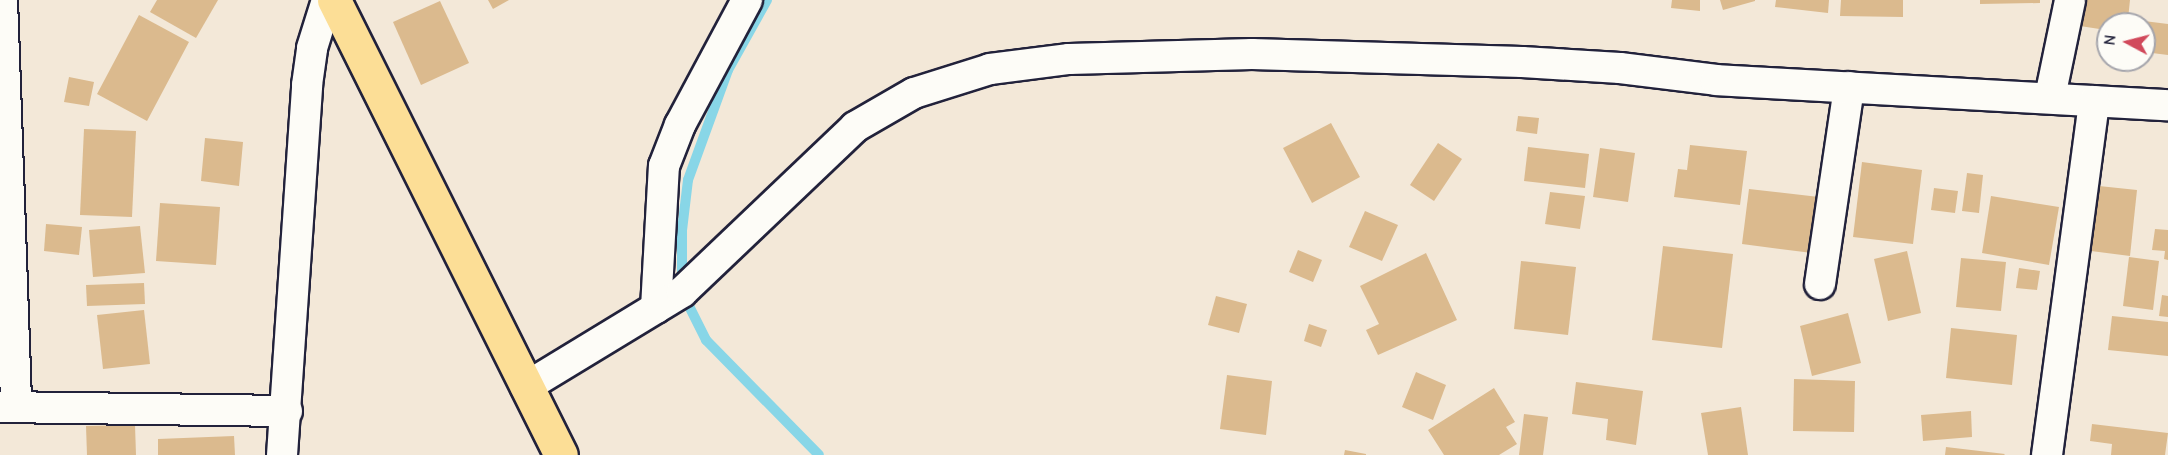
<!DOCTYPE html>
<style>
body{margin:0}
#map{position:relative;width:2168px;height:455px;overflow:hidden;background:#f3e8d8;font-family:"Comic Neue",sans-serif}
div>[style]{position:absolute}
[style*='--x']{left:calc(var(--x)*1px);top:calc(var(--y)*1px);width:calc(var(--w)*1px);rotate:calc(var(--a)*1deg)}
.stream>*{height:10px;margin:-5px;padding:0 5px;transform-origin:5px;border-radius:5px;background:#88d6e7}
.building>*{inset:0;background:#dbba8e}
.roads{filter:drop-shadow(2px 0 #22223b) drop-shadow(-2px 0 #22223b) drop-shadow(0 2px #22223b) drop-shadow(0 -2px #22223b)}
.minor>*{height:30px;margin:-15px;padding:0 15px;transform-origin:15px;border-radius:15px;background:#fdfcf7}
.primary>*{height:33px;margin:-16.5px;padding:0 16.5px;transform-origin:16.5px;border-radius:16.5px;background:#fcde96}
span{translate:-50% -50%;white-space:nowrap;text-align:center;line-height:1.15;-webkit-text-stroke:4.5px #fdfcf7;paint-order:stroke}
.north{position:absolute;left:2096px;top:12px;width:60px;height:60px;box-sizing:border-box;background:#fdfcf7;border:2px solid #a5a5ac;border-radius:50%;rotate:277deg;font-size:16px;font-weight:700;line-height:24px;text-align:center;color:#22223b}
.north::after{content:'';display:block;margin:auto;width:21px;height:27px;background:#d1495b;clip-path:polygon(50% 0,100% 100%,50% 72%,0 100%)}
</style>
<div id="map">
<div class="stream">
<i style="--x:767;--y:0;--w:80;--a:119.1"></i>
<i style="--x:728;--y:70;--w:117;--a:110"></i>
<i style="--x:688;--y:180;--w:50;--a:96.8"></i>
<i style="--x:682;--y:230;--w:62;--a:90"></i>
<i style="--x:682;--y:292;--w:54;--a:63.4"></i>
<i style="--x:706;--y:340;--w:161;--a:45.5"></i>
</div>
<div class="building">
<i style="clip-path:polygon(157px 0,218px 0,196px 38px,150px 12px)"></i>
<i style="clip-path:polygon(488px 0,509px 0,493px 9px)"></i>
<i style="clip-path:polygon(1672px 0,1700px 0,1700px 11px,1671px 8px)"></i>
<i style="clip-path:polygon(1720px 0,1755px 0,1755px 1px,1723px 10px)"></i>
<i style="clip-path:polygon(1776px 0,1829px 0,1828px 13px,1775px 7px)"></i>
<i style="clip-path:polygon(1841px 0,1903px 0,1903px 17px,1840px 16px)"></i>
<i style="clip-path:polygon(1980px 0,2040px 0,2040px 3px,1980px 4px)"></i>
<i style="clip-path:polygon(2084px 0,2130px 0,2128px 19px,2168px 24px,2168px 55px,2144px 52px,2144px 24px,2108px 24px,2108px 48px,2104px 47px,2106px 30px,2080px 26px)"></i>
<i style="clip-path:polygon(440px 1px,469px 63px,421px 85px,393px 22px)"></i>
<i style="clip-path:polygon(139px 15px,189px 42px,147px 121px,97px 94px)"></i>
<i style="clip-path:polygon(69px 77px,94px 82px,89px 106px,64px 102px)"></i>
<i style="clip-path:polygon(1518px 116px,1539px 118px,1537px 134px,1516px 131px)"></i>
<i style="clip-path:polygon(1331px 123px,1360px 177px,1312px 203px,1283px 148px)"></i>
<i style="clip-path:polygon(84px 129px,136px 131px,132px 217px,80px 215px)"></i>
<i style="clip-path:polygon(205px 138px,243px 142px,239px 186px,201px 181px)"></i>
<i style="clip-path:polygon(1438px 143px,1462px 159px,1434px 201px,1410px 185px)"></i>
<i style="clip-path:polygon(1690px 145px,1747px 151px,1740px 205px,1674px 197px,1678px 169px,1687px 170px)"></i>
<i style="clip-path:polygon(1528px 147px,1589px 154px,1585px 188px,1524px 181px)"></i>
<i style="clip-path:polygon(1600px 148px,1635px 153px,1628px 202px,1593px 197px)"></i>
<i style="clip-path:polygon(1862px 162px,1922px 170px,1913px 244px,1853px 237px)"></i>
<i style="clip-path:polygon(1967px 173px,1983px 175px,1979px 213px,1962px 211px)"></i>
<i style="clip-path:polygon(2099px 186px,2137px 190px,2130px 256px,2091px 251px)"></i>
<i style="clip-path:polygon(1934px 188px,1958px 191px,1955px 213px,1931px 210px)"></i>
<i style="clip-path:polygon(1749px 189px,1819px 197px,1812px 253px,1742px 244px)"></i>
<i style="clip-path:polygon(1550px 192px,1585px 196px,1580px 229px,1545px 224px)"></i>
<i style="clip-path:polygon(1991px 196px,2059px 207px,2049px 265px,1982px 253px)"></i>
<i style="clip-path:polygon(160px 203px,220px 207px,216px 265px,156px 261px)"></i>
<i style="clip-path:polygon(1365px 211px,1398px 225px,1382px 261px,1349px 247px)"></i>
<i style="clip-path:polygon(46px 224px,82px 227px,79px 255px,44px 251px)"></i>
<i style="clip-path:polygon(140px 226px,145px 273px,93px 277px,89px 230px)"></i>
<i style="clip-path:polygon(2155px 229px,2168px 230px,2168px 260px,2164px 259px,2165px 251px,2152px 250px)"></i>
<i style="clip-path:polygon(1663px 246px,1733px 254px,1722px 348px,1652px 340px)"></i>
<i style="clip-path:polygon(1298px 250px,1322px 260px,1313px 282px,1289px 272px)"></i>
<i style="clip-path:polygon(1907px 251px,1921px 313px,1888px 321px,1874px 259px)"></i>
<i style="clip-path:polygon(1426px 253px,1457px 320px,1378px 355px,1366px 330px,1379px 324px,1360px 286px)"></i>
<i style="clip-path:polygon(2129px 257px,2159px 261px,2153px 310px,2123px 306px)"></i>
<i style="clip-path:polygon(1961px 258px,2006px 262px,2001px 311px,1956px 307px)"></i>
<i style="clip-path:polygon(1521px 261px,1576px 267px,1568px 335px,1514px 329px)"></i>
<i style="clip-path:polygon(2019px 268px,2040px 271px,2037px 290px,2016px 288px)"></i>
<i style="clip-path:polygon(144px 283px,145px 304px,87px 306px,86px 285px)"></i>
<i style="clip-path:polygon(2162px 295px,2168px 296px,2168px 317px,2159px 316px)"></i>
<i style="clip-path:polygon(1216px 296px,1247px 304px,1239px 333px,1208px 325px)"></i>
<i style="clip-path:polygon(144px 310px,150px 364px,103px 369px,97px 315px)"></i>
<i style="clip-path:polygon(1848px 313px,1861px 363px,1812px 376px,1800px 326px)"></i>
<i style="clip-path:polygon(2112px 316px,2168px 322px,2168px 356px,2108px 350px)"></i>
<i style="clip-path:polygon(1309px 324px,1327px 330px,1321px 347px,1304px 341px)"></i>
<i style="clip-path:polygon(1951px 328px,2017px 335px,2012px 385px,1946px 378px)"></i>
<i style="clip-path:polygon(1416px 372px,1446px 385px,1433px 420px,1402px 407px)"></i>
<i style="clip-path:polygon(1227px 375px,1272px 381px,1266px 435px,1220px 429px)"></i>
<i style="clip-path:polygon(1794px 379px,1855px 381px,1854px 432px,1793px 431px)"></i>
<i style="clip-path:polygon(1576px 382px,1643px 391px,1636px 445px,1606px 440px,1608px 419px,1572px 414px)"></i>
<i style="clip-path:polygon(1494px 388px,1515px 422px,1506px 427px,1517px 444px,1499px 455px,1444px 455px,1428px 430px)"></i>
<i style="clip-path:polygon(1741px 407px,1748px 455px,1708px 455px,1701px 413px)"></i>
<i style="clip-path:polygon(1971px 411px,1972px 437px,1923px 441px,1921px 415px)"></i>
<i style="clip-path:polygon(1524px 414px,1548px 417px,1543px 455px,1519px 455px)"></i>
<i style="clip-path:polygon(2092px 424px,2168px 433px,2165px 455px,2111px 455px,2112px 444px,2090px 441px)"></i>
<i style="clip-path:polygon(135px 425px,136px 455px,87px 455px,86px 426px)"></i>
<i style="clip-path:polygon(234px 436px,235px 455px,158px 455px,158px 439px)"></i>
<i style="clip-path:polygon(1946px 447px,2005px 454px,2004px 455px,1945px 455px)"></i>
<i style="clip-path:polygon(1345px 450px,1366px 454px,1366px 455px,1344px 455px)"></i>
</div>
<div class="roads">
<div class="minor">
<i style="--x:2;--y:0;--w:407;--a:88"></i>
<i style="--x:2050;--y:97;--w:99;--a:-78.3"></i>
<i style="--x:1820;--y:284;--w:199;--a:-81.6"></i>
<i style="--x:656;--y:308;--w:142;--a:-86.8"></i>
<i style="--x:664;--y:166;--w:44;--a:-68.7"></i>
<i style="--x:680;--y:125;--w:142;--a:-61.8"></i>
<i style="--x:526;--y:387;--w:183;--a:-31.3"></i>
<i style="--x:682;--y:292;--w:239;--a:-43.6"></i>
<i style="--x:855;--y:127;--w:68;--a:-30"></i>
<i style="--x:914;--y:93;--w:80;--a:-17.5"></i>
<i style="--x:990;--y:69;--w:80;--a:-7.2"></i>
<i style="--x:1069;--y:59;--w:183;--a:-1.6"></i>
<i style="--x:1252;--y:54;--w:270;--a:1.7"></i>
<i style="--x:1522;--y:62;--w:98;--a:3.5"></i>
<i style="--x:1620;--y:68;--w:97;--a:7.1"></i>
<i style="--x:1716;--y:80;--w:453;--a:3.2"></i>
<i style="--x:0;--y:407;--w:287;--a:0.8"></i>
<i style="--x:282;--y:455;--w:371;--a:-86.1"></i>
<i style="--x:307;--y:85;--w:37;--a:-82"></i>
<i style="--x:312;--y:48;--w:50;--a:-72.6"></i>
<i style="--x:2047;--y:455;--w:357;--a:-82.4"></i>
</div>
<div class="primary">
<i style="--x:334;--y:0;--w:508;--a:63.49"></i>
</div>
</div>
<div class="north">N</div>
</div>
